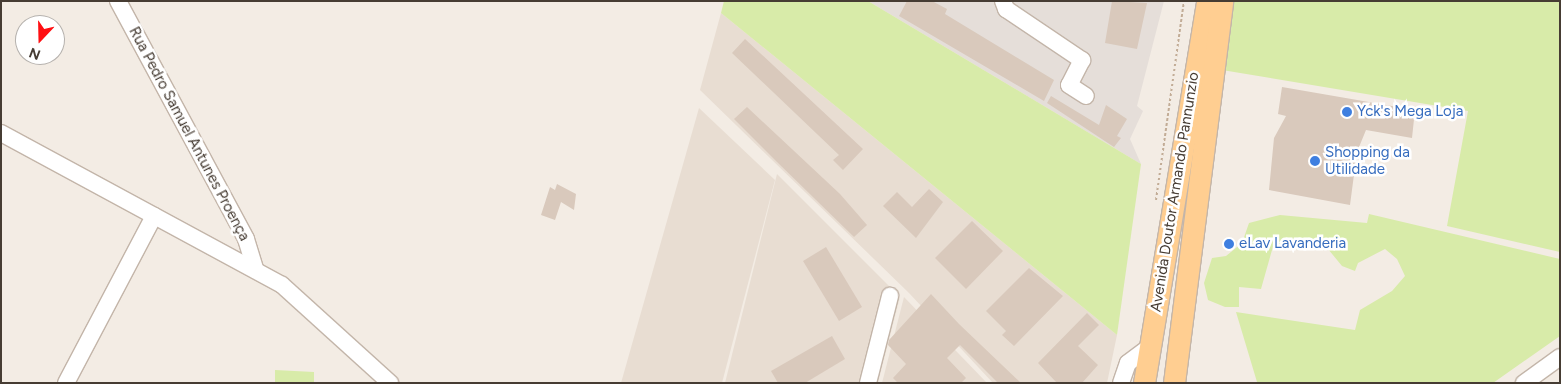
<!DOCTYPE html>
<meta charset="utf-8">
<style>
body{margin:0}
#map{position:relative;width:1561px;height:384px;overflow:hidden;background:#f3ece4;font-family:Figtree,sans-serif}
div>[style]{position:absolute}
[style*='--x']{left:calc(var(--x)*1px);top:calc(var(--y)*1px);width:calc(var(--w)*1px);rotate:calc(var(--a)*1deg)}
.residential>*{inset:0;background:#e8ddd2}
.industrial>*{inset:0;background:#e5ded9}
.green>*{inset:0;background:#d8eba9}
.building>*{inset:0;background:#d9c9bc}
.path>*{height:2px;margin-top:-1px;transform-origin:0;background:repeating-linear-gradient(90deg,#c2ac96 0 2.5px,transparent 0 5px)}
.roads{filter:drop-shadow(1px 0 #c3b5a9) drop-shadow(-1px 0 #c3b5a9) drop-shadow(0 1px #c3b5a9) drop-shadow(0 -1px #c3b5a9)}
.minor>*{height:16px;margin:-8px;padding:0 8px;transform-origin:8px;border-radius:8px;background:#fff}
.major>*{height:21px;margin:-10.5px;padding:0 10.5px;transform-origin:10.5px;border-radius:10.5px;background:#ffce91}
.dots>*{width:14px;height:14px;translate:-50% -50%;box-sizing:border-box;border:2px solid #fff;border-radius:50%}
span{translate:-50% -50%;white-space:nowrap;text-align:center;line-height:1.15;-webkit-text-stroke:5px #fff;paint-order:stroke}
.shop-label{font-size:15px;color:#366cbe}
.left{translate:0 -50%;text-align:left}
.street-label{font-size:15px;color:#463c33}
.frame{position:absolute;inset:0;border:2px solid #463c33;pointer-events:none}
.north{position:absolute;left:15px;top:15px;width:50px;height:50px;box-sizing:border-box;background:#fff;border:1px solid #b5b1ad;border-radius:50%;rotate:201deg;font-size:14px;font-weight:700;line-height:20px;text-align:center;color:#463c33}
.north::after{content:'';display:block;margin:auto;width:18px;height:22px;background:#ff0f12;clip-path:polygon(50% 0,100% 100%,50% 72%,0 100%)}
</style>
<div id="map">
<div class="residential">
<i style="clip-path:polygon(721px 13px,1117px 335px,1107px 383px,993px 383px,909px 293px,700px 90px)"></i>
<i style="clip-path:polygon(699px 108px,775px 180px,722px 383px,621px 383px)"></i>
<i style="clip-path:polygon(777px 174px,900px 297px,878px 383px,725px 383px)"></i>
<i style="clip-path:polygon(904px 297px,987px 383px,882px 383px)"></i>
</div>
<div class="industrial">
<i style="clip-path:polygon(868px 1px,1164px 1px,1137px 106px,1143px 111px,1130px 139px,1141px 164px)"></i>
</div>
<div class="green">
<i style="clip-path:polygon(724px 1px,868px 1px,1141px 164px,1117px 335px,721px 13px)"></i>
<i style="clip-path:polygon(1233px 1px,1560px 1px,1560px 252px,1447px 226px,1468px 111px,1222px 70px)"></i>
<i style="clip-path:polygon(1369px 214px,1560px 259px,1560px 336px,1493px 383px,1257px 382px,1236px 312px,1355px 330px,1360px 310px,1392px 291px,1405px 276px,1397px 259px,1385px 249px,1358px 263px,1355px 271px,1342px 266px,1328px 249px,1274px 243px,1261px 289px,1239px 287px,1239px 307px,1225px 307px,1208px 300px,1204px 283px,1212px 258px,1226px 256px,1242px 243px,1249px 223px,1280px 215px,1367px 223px)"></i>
<i style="clip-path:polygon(275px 370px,314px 372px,314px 383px,275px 383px)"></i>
</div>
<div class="building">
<i style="clip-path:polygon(907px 1px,932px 1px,947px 9px,945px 14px,1054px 80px,1044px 101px,899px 16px)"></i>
<i style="clip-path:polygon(1112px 1px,1147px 3px,1137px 49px,1105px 43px)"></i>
<i style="clip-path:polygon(745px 39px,863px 149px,843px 170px,833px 160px,839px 155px,732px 53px)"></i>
<i style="clip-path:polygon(1282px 87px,1415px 110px,1412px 138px,1366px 130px,1357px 152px,1350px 205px,1269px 190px,1274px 138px,1286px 116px,1278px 114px)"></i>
<i style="clip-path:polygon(1051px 96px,1099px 125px,1106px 105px,1127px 119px,1117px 136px,1121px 138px,1114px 147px,1047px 103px)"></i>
<i style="clip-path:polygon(747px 107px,840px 194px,867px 225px,854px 237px,775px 160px,734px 119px)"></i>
<i style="clip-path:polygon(557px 184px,576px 194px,574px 210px,561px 202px,555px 220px,541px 215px,550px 187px,555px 190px)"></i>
<i style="clip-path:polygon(929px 189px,943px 202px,916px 238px,883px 206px,897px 192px,912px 207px)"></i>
<i style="clip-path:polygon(972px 221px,1003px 251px,966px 289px,935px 258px)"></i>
<i style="clip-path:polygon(826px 247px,862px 307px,839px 321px,803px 261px)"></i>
<i style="clip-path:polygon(1029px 268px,1063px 296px,1014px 346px,1002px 335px,1006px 331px,986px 311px)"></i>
<i style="clip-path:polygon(931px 294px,959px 324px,1021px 383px,998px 383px,960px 345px,947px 358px,966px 378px,961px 383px,898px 383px,893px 378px,906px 364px,888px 345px,889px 340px)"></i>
<i style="clip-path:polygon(1087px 313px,1099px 325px,1078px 346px,1098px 365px,1082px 383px,1057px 383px,1038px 363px)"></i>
<i style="clip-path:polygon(832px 336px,845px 359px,805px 383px,778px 383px,771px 371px)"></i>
</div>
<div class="path">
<i style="--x:1156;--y:200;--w:201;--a:-82"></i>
</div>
<div class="roads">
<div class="minor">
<i style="--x:118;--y:1;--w:270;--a:61.7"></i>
<i style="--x:246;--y:239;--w:31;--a:73"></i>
<i style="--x:1003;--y:1;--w:9;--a:69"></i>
<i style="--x:1006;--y:9;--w:92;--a:33.9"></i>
<i style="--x:1082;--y:60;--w:28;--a:117"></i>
<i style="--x:1069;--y:85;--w:20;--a:33"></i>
<i style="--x:1;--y:133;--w:319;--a:28.4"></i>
<i style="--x:282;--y:285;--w:146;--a:42.2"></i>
<i style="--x:66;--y:383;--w:189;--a:-62.2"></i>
<i style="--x:868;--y:383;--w:90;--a:-75.8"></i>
<i style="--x:1121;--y:383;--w:21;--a:-71"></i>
<i style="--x:1128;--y:363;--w:26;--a:-37"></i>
<i style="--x:1524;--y:383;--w:44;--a:-35.8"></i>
</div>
<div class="major">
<i style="--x:1144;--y:383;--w:387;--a:-80.6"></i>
<i style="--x:1174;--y:383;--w:385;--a:-82.8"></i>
</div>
</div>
<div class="dots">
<i style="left:1347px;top:112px;background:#3f7fe0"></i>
<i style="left:1315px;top:161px;background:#3f7fe0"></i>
<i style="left:1229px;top:244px;background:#3f7fe0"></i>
</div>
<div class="shop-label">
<span class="left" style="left:1357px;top:112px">Yck's Mega Loja</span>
<span class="left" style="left:1325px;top:161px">Shopping da<br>Utilidade</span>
<span class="left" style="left:1239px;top:244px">eLav Lavanderia</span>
</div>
<div class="street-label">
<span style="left:189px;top:134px;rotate:62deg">Rua Pedro Samuel Antunes Proença</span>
<span style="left:1175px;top:192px;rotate:-81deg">Avenida Doutor Armando Pannunzio</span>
</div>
<div class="frame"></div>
<div class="north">N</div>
</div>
